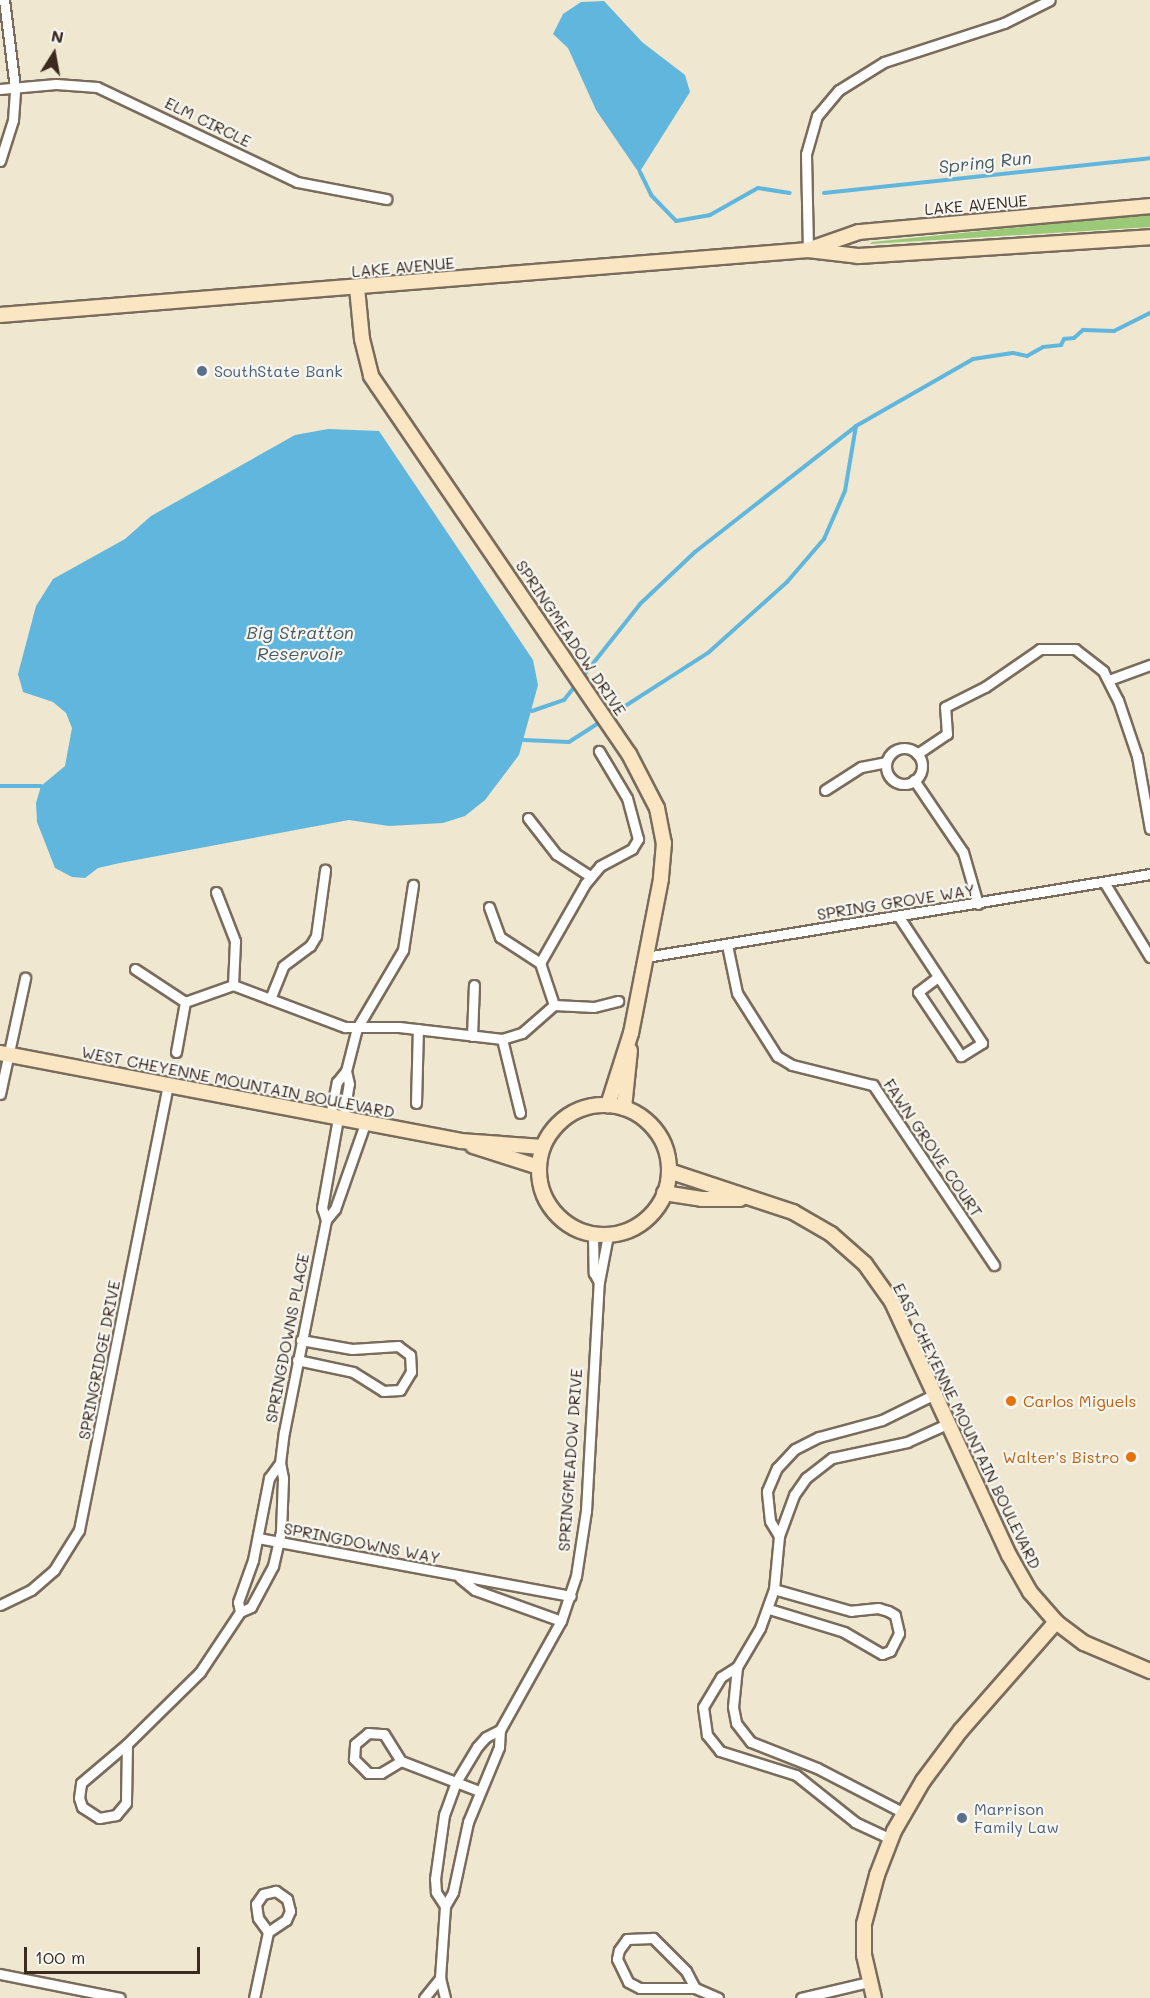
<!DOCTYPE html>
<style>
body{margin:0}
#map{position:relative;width:1150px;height:1998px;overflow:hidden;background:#efe7cf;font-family:Mali,sans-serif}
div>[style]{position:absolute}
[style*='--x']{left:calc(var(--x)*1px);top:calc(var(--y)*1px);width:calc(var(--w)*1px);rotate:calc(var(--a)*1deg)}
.green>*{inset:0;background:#9ac977}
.water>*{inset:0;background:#61b6de}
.stream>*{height:4px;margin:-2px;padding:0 2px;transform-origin:2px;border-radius:2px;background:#61b6de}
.roads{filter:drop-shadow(2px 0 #7a6c5c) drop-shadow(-2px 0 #7a6c5c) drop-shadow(0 2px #7a6c5c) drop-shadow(0 -2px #7a6c5c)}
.street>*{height:9px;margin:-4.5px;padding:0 4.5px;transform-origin:4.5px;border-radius:4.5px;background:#fff}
.street>.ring{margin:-4.5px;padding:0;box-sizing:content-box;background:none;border:9px solid #fff;border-radius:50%}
.secondary>*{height:14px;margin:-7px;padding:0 7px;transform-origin:7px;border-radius:7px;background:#fbe6c4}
.secondary>.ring{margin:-7px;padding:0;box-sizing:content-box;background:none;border:14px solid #fbe6c4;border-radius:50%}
.dots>*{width:16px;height:16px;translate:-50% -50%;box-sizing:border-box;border:3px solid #f6f6f2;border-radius:50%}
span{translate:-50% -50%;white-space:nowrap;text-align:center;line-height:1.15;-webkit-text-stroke:4.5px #f6f6f2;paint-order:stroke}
.street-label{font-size:16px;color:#3b2a1e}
.service-label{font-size:16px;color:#4e5e75}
.left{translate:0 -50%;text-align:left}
.food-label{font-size:16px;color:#c56008}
.right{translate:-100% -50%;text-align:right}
.water-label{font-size:18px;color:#485b61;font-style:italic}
.north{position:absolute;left:24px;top:24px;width:60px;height:60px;-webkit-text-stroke:4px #f6f6f2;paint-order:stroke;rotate:11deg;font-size:16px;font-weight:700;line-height:24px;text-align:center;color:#3b2a1e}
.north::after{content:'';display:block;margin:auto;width:21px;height:27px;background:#3b2a1e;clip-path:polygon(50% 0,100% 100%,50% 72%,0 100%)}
.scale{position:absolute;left:24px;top:1947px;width:176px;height:27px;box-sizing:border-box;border:3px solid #3b2a1e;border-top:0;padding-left:8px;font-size:18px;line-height:21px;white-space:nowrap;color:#3b2a1e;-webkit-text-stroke:4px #f6f6f2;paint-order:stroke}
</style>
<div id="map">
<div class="green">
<i style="clip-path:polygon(1150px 214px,1150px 227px,870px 244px,872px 242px)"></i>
</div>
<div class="water">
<i style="clip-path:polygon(604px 1px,642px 42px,685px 75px,690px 92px,639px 173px,596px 110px,568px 48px,553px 34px,563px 14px,581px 2px)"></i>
<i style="clip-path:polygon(328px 429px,379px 431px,533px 660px,538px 685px,519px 755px,485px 800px,465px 816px,443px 823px,389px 826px,349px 820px,120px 863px,98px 868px,85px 878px,72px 877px,55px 868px,37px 822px,36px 803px,41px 786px,65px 766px,72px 728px,66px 713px,53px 702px,23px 692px,18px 674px,36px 606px,53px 579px,125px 539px,151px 516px,295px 435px)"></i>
</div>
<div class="stream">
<i style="--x:640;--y:172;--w:25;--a:64"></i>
<i style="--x:651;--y:195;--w:36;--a:46"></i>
<i style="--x:676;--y:221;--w:35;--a:-10"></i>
<i style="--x:710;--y:215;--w:55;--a:-29.4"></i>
<i style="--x:758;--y:188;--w:32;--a:9"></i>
<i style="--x:824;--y:193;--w:328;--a:-6.1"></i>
<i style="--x:532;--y:711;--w:34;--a:-19"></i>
<i style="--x:564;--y:700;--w:122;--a:-51.6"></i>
<i style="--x:640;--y:604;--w:76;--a:-43.4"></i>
<i style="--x:695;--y:552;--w:204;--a:-38"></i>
<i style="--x:856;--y:426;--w:135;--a:-29.8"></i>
<i style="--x:973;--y:359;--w:40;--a:-8.5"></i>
<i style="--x:1013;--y:353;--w:14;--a:12"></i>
<i style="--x:1027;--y:356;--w:18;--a:-29"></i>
<i style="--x:1043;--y:347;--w:18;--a:-6"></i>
<i style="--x:1061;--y:345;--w:7;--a:-63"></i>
<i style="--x:1064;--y:339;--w:10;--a:-6"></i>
<i style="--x:1074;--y:338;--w:12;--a:-42"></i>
<i style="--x:1083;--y:330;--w:31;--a:2"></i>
<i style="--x:1114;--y:331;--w:40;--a:-26.6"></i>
<i style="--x:524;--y:740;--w:45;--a:2.5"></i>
<i style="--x:569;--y:742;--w:166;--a:-32.7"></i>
<i style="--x:709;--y:652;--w:105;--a:-41.9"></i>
<i style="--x:787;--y:582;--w:57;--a:-49.3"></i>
<i style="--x:824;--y:539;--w:52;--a:-66.4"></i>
<i style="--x:845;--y:491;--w:66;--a:-80.4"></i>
<i style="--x:0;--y:786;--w:41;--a:0"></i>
</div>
<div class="roads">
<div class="street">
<i style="--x:0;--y:89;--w:56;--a:-5.1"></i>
<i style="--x:56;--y:84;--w:41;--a:4.2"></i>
<i style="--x:97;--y:87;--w:221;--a:25.4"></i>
<i style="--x:297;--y:182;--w:91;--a:10.8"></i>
<i style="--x:0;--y:161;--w:43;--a:-72.4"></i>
<i style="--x:13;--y:120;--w:32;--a:-86"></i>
<i style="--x:15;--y:88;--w:89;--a:-97.1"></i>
<i style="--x:808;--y:250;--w:96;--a:-91.2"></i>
<i style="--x:806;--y:154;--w:40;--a:-74"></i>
<i style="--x:817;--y:116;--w:34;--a:-50"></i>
<i style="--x:839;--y:90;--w:53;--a:-31.9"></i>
<i style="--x:884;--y:62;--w:126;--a:-18"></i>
<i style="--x:1004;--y:23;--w:51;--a:-26.6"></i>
<i style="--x:1109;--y:680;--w:44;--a:-20.1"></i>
<i class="ring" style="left:886px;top:748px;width:27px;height:27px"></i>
<i style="--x:917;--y:754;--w:36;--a:-34"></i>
<i style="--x:947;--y:734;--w:27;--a:-94"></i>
<i style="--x:945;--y:707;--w:45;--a:-26.6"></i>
<i style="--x:985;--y:687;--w:67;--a:-34.6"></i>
<i style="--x:1040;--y:649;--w:35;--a:0"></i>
<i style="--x:1075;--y:649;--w:36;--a:38"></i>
<i style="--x:1103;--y:671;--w:33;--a:63"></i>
<i style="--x:1118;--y:700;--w:59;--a:71.3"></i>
<i style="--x:1137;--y:756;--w:74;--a:79.9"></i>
<i style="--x:914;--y:780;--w:87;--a:55.8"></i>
<i style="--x:963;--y:852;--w:54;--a:73.9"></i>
<i style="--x:825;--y:790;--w:43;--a:-32.6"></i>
<i style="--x:861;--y:767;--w:25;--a:-11"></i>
<i style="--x:528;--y:818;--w:46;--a:52.1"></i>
<i style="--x:556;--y:854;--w:40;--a:32.9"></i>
<i style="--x:1104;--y:882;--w:88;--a:58.5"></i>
<i style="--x:216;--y:892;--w:53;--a:68.8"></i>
<i style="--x:235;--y:941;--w:44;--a:92.6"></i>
<i style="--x:489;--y:907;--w:32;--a:70"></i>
<i style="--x:500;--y:937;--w:48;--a:33"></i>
<i style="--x:899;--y:917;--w:151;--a:56.6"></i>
<i style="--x:982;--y:1043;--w:25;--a:148"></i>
<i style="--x:961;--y:1056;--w:77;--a:-123.9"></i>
<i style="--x:918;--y:992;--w:25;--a:-37"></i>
<i style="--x:727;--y:945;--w:49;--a:78.2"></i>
<i style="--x:737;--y:993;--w:75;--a:57.6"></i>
<i style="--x:777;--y:1056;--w:17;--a:31"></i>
<i style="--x:792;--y:1065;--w:83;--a:13.9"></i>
<i style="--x:873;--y:1085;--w:217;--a:56.1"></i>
<i style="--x:646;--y:957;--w:511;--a:-9.35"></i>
<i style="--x:135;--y:969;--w:60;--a:33.4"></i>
<i style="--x:270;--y:999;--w:35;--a:-68"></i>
<i style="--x:283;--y:966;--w:34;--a:-37"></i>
<i style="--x:310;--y:946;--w:12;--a:-59"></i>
<i style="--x:316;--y:936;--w:67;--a:-82.2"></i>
<i style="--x:554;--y:1005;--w:40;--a:2.9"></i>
<i style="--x:594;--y:1007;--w:25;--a:-14"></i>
<i style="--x:472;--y:1036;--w:51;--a:-87.8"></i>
<i style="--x:502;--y:1039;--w:76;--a:76.3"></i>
<i style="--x:176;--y:1052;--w:51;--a:-79.8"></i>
<i style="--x:185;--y:1002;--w:51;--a:-19.5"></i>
<i style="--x:233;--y:985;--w:120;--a:20.6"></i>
<i style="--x:345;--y:1027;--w:54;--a:0"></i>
<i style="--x:399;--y:1027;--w:104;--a:6.6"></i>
<i style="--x:502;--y:1039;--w:21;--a:-17"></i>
<i style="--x:522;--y:1033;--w:43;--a:-41.2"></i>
<i style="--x:554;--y:1005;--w:44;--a:-108.4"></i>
<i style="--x:540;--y:963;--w:91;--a:-60.3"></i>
<i style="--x:585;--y:884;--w:23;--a:-50"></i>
<i style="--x:600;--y:866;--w:36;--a:-28"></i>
<i style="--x:632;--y:849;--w:12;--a:-59"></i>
<i style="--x:638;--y:839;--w:42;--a:-105"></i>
<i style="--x:627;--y:798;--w:55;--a:-120.8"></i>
<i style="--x:0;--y:1094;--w:119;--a:-77.8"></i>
<i style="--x:416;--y:1103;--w:74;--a:-88.5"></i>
<i style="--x:330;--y:1117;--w:36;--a:-79"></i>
<i style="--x:337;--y:1082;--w:14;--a:-51"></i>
<i style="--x:346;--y:1071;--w:44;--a:-75.7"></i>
<i style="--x:357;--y:1028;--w:91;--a:-59.5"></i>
<i style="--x:403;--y:950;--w:66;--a:-81.3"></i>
<i style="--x:343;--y:1120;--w:36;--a:-81"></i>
<i style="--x:349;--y:1084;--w:13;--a:-103"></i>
<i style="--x:326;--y:1220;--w:13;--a:-108"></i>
<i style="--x:322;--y:1208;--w:91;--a:-79.9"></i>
<i style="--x:593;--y:1234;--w:39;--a:89"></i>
<i style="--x:594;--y:1273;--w:10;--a:61"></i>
<i style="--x:297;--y:1360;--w:57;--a:12.1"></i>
<i style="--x:353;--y:1372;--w:36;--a:32"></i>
<i style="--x:383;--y:1391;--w:17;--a:-3"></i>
<i style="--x:400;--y:1390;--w:21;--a:-59"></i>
<i style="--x:411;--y:1372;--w:17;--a:-93"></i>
<i style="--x:410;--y:1355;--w:15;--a:-143"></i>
<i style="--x:398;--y:1346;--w:46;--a:176.3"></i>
<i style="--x:352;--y:1349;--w:52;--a:-170"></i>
<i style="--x:779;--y:1536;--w:17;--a:-121"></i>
<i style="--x:770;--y:1521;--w:30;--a:-96"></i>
<i style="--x:767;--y:1491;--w:25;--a:-67"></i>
<i style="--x:777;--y:1468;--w:26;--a:-47"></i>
<i style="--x:795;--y:1449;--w:27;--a:-27"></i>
<i style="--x:819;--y:1437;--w:65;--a:-15.1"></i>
<i style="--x:882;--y:1420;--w:59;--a:-26.1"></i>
<i style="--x:258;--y:1538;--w:318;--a:10.5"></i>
<i style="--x:460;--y:1578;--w:19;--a:39"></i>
<i style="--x:475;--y:1590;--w:91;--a:19.8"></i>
<i style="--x:0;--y:1605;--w:34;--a:-26"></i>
<i style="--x:31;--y:1590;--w:30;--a:-41"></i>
<i style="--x:54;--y:1570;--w:47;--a:-58"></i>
<i style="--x:79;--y:1530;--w:454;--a:-78.7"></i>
<i style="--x:769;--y:1609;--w:78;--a:17"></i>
<i style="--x:844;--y:1632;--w:44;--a:30.1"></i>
<i style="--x:882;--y:1654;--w:9;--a:-21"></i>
<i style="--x:890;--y:1651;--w:20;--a:-63"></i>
<i style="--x:899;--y:1633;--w:18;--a:-103"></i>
<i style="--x:895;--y:1615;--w:8;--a:-150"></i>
<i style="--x:888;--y:1611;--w:10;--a:-163"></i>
<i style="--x:878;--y:1608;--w:27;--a:174"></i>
<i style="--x:851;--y:1611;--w:80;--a:-164.1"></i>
<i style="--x:240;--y:1612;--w:10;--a:-101"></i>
<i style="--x:238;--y:1602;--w:45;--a:-70.3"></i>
<i style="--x:253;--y:1560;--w:84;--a:-79"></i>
<i style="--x:269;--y:1478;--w:19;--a:-54"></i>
<i style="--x:737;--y:1667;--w:40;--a:95.7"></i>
<i style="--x:733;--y:1707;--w:16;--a:79"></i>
<i style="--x:736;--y:1723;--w:24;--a:52"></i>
<i style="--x:751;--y:1742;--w:71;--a:21.5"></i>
<i style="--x:817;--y:1768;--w:98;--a:27.3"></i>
<i style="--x:127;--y:1744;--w:59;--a:91"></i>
<i style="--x:126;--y:1803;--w:16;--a:130"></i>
<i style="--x:116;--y:1815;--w:17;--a:170"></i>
<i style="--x:99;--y:1818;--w:20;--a:-147"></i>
<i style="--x:82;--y:1807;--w:9;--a:-108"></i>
<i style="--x:79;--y:1798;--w:15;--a:-82"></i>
<i style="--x:81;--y:1783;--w:60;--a:-40.3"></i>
<i style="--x:127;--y:1744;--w:103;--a:-44.6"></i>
<i style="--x:200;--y:1672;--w:72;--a:-56.3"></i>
<i style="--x:240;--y:1612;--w:12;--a:-24"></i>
<i style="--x:251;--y:1607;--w:47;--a:-61.8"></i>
<i style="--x:273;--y:1566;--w:36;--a:-77"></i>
<i style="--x:281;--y:1531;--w:53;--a:-87.8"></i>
<i style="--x:283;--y:1478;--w:15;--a:-101"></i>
<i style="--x:280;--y:1463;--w:31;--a:-83"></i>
<i style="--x:284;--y:1432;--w:216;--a:-78.8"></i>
<i style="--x:326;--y:1220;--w:14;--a:-51"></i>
<i style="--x:335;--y:1209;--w:90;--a:-70.6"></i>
<i style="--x:401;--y:1761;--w:23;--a:149"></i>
<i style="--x:381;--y:1773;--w:13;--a:180"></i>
<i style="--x:368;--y:1773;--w:20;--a:-135"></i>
<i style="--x:354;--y:1759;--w:15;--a:-86"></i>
<i style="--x:355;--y:1744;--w:17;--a:-40"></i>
<i style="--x:368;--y:1733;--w:16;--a:4"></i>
<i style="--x:384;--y:1734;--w:32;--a:58"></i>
<i style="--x:401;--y:1761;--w:84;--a:21"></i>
<i style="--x:891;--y:1839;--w:40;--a:-155"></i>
<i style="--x:855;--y:1822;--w:75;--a:-141.5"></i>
<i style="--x:796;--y:1775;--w:80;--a:-162.5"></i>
<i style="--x:720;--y:1751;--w:21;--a:-129"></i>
<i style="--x:707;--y:1735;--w:28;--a:-98"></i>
<i style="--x:703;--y:1707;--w:35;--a:-59"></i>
<i style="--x:721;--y:1677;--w:19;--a:-32"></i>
<i style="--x:737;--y:1667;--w:45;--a:-59.5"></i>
<i style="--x:760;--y:1628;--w:41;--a:-70.3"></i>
<i style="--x:774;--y:1589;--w:53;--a:-84.6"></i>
<i style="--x:779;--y:1536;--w:44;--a:-69.9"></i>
<i style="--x:794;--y:1495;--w:21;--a:-55"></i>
<i style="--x:806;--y:1478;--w:33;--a:-38"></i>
<i style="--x:832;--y:1458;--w:77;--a:-12"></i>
<i style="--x:907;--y:1442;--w:46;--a:-24.3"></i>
<i style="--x:445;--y:1906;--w:17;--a:-123"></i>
<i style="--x:436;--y:1892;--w:13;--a:-94"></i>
<i style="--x:435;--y:1879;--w:65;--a:-82"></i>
<i style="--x:444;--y:1815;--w:35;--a:-70"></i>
<i style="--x:456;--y:1782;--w:41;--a:-59"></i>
<i style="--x:477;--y:1747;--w:13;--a:-48"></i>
<i style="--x:486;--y:1737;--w:16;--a:-27"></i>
<i style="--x:0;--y:1974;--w:122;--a:11.3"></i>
<i style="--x:695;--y:1988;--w:19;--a:-118"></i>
<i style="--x:686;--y:1971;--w:47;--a:-135"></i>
<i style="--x:653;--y:1938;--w:26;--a:178"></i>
<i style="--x:627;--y:1939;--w:14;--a:126"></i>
<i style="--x:619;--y:1950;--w:9;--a:103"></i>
<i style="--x:617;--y:1959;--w:25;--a:64"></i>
<i style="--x:628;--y:1982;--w:13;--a:27"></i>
<i style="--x:640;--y:1988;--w:55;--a:0"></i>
<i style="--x:695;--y:1988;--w:25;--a:23"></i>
<i style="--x:254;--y:1998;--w:67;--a:-78"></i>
<i style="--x:268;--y:1932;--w:22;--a:-34"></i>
<i style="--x:286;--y:1920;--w:10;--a:-66"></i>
<i style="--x:290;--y:1911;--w:12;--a:-104"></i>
<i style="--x:287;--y:1899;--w:14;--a:-144"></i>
<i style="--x:276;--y:1891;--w:13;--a:167"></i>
<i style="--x:263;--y:1894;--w:12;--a:125"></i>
<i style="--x:256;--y:1904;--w:14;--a:82"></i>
<i style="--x:258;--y:1918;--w:17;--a:54"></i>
<i style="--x:424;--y:1998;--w:26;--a:-51"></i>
<i style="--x:445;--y:1998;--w:21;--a:-104"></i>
<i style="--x:440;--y:1978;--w:72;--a:-86"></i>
<i style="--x:445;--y:1906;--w:16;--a:-60"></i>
<i style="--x:453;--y:1892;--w:72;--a:-77.9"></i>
<i style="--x:468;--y:1822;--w:81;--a:-67.5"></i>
<i style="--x:499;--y:1747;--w:17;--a:-87"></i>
<i style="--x:500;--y:1730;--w:125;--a:-60.8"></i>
<i style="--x:561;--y:1621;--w:47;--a:-71.6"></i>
<i style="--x:576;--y:1576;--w:66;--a:-81.3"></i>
<i style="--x:586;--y:1511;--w:229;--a:-86.8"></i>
<i style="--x:599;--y:1282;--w:48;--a:-79.2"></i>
<i style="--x:801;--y:1998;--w:69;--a:-13.4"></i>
</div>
<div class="secondary">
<i style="--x:810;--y:249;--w:52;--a:-19.1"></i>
<i style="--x:859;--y:232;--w:292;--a:-5.1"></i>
<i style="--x:357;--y:288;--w:51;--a:84.4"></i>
<i style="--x:362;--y:339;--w:38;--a:76"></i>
<i style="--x:371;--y:376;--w:458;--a:55.7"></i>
<i style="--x:629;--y:754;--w:61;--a:62.6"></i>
<i style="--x:657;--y:808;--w:36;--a:79"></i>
<i style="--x:664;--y:843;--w:36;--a:95"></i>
<i style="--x:661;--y:879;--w:157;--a:101"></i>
<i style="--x:631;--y:1033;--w:76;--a:107.7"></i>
<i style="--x:0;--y:315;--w:811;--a:-4.6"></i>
<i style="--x:808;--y:250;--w:50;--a:6.8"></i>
<i style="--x:858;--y:256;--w:293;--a:-3.7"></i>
<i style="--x:0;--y:1053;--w:468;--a:10.8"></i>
<i style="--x:460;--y:1141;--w:83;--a:4.1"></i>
<i class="ring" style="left:539px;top:1105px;width:116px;height:116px"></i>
<i style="--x:624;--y:1108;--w:58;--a:-84.1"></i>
<i style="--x:473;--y:1146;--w:69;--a:17.7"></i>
<i style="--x:669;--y:1171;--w:131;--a:18.3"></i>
<i style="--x:793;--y:1212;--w:44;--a:30.1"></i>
<i style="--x:831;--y:1234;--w:45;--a:41.4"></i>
<i style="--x:865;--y:1264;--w:47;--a:54.6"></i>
<i style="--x:892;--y:1302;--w:279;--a:65.2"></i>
<i style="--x:1009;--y:1555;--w:43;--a:60.4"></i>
<i style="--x:1030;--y:1592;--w:40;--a:49"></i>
<i style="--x:1056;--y:1622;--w:35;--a:37"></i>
<i style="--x:1084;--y:1643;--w:72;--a:23"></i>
<i style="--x:664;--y:1193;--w:38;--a:9"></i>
<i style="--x:702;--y:1199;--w:38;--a:0"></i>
<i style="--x:874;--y:1998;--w:44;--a:-103.1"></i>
<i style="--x:864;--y:1955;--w:31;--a:-90"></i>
<i style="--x:864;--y:1924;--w:51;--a:-75.1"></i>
<i style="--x:877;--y:1875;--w:47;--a:-68.9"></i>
<i style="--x:894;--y:1831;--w:58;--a:-59.9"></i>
<i style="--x:923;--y:1781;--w:64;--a:-53.3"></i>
<i style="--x:961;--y:1730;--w:144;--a:-48.7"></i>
</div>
</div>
<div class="dots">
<i style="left:202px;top:371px;background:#5c6f8a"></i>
<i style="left:1011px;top:1401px;background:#e8710a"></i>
<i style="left:1131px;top:1457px;background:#e8710a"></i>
<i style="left:962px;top:1818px;background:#5c6f8a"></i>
</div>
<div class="street-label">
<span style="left:208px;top:122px;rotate:26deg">ELM CIRCLE</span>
<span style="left:976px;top:205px;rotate:-5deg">LAKE AVENUE</span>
<span style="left:403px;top:267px;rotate:-5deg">LAKE AVENUE</span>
<span style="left:571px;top:638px;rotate:56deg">SPRINGMEADOW DRIVE</span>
<span style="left:896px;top:902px;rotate:-9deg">SPRING GROVE WAY</span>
<span style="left:238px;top:1082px;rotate:11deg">WEST CHEYENNE MOUNTAIN BOULEVARD</span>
<span style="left:933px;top:1148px;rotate:56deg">FAWN GROVE COURT</span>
<span style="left:287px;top:1338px;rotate:-79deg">SPRINGDOWNS PLACE</span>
<span style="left:99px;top:1360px;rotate:-79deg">SPRINGRIDGE DRIVE</span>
<span style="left:967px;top:1426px;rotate:64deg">EAST CHEYENNE MOUNTAIN BOULEVARD</span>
<span style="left:570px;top:1460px;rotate:-86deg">SPRINGMEADOW DRIVE</span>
<span style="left:362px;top:1543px;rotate:11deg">SPRINGDOWNS WAY</span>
</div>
<div class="service-label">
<span class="left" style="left:214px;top:371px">SouthState Bank</span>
<span class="left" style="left:974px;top:1818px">Marrison<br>Family Law</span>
</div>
<div class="food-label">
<span class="left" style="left:1023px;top:1401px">Carlos Miguels</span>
<span class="right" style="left:1119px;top:1457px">Walter's Bistro</span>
</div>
<div class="water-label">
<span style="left:985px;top:162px;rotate:-6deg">Spring Run</span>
<span style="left:300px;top:643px">Big Stratton<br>Reservoir</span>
</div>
<div class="north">N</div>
<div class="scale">100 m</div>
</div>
